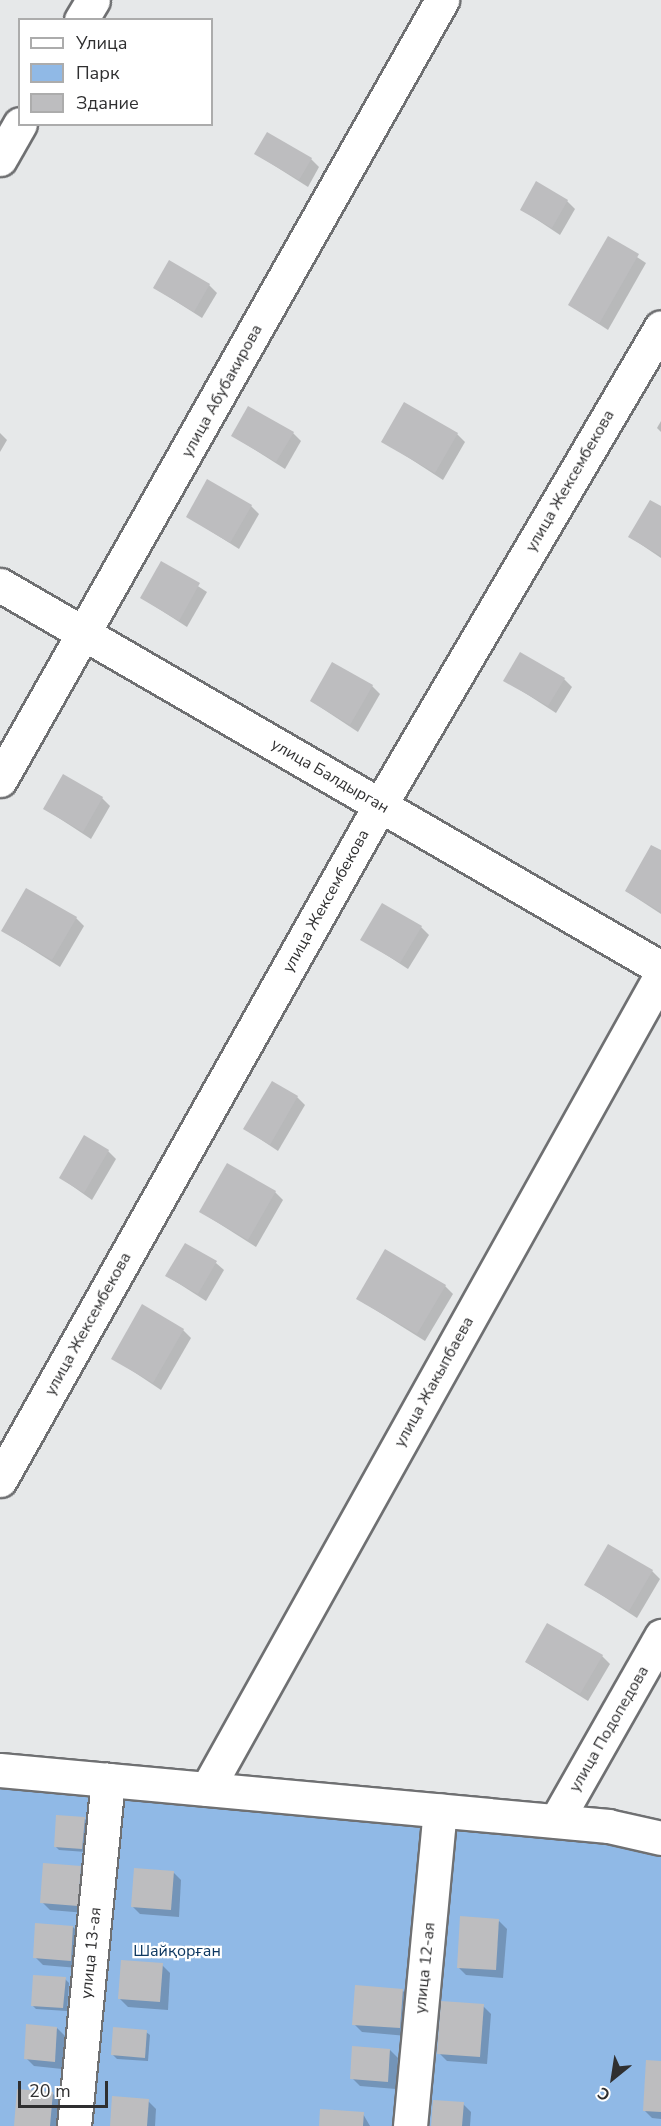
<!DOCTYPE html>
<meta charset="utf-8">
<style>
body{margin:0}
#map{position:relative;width:661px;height:2126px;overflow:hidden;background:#e6e8e9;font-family:"Nunito Sans",sans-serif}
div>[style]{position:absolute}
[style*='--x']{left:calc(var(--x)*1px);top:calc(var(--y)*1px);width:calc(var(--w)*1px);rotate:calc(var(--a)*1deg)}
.green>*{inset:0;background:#90b9e6}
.shadow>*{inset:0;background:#0003}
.building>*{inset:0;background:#bdbdbf}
.roads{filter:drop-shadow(2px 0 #6f7072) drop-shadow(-2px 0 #6f7072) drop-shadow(0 2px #6f7072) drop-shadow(0 -2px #6f7072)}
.minor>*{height:33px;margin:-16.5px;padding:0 16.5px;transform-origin:16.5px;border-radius:16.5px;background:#fff}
span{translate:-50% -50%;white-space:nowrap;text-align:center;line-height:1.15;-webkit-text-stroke:4.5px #fff;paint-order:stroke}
.street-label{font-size:16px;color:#2f2f30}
.park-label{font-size:16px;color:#0e3861}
.legend{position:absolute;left:18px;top:18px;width:195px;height:108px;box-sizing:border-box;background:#fff;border:2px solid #acacac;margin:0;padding:8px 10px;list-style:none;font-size:18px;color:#2f2f30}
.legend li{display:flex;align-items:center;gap:12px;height:30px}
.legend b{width:30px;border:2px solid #acacac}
.north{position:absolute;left:583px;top:2048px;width:60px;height:60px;-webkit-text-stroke:4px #fff;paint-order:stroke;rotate:210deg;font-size:16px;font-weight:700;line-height:24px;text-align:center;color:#2f2f30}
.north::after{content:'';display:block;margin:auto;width:21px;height:27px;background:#2f2f30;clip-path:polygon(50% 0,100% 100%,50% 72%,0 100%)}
.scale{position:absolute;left:18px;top:2081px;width:90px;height:27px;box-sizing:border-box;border:3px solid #2f2f30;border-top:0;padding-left:8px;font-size:18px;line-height:21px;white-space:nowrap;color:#2f2f30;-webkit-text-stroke:4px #fff;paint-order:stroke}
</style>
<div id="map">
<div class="green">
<i style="clip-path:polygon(0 1763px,587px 1806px,661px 1823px,661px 2126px,0 2126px)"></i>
</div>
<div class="shadow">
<i style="clip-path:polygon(256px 154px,311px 159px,319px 167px,308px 187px)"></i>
<i style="clip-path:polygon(567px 201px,575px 209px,560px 235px,521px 209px)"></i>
<i style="clip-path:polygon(608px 238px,646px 263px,608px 330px,570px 305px)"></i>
<i style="clip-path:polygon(209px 285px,217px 293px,202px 318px,155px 288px)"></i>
<i style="clip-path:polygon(661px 421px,661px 432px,657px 428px)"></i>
<i style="clip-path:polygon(0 433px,7px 440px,0 452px)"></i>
<i style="clip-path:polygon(293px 433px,301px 441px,285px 469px,233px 436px)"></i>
<i style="clip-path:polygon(457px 434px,465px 442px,443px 480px,383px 441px)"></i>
<i style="clip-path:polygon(251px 506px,259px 514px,239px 549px,187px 516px)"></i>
<i style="clip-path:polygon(661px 508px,661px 558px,630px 537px)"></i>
<i style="clip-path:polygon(162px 563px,207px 592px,187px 627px,142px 598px)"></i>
<i style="clip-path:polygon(564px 679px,572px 687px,556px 713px,505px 680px)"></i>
<i style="clip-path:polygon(372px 686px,380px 694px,358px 732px,311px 701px)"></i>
<i style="clip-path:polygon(102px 798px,110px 806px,91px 839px,45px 809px)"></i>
<i style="clip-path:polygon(661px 852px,661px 914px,626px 891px)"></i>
<i style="clip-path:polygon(76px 918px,84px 926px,60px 967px,3px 931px)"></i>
<i style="clip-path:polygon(421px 927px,429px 935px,408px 969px,362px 939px)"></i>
<i style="clip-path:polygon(297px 1097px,305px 1105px,278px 1151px,245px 1129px)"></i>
<i style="clip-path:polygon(108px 1151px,116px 1159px,92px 1200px,61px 1178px)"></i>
<i style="clip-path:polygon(275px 1192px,283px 1200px,256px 1247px,201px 1212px)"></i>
<i style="clip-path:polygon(216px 1263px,224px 1270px,206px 1301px,167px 1276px)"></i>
<i style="clip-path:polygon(445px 1286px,453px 1294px,425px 1341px,358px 1299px)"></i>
<i style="clip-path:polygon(183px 1330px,191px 1338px,161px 1390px,113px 1358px)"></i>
<i style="clip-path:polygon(652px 1571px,660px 1579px,637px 1618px,586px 1585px)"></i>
<i style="clip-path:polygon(602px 1656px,610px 1664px,588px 1701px,526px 1662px)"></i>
<i style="clip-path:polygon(84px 1818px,88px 1822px,86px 1852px,59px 1850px,55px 1846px)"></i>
<i style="clip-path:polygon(80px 1867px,88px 1875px,86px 1913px,50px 1910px,42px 1902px)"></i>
<i style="clip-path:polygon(173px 1872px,181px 1880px,179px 1917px,140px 1914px,132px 1906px)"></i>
<i style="clip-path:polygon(499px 1921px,507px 1929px,503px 1978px,466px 1975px,458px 1967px)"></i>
<i style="clip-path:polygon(73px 1927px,81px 1935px,78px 1968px,43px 1965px,35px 1957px)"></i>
<i style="clip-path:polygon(162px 1965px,170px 1973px,168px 2010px,128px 2007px,120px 1999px)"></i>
<i style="clip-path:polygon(65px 1979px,69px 1983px,67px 2011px,36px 2009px,32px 2005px)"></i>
<i style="clip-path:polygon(402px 1990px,410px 1998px,407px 2036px,362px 2032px,354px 2024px)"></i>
<i style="clip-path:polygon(483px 2006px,491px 2014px,487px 2064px,447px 2061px,439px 2053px)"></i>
<i style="clip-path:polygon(57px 2028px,65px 2036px,62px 2069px,34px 2066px,26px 2058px)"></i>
<i style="clip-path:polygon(146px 2032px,150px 2035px,148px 2061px,117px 2059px,113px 2055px)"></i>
<i style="clip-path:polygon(390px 2050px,398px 2058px,396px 2089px,360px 2086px,352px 2078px)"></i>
<i style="clip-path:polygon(661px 2062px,661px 2119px,652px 2118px,644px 2110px)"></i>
<i style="clip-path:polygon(52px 2093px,60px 2101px,58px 2126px,16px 2126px)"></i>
<i style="clip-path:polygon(148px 2101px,156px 2109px,155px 2126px,111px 2126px)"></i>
<i style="clip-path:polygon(463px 2104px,471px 2112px,470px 2126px,433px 2126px)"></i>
<i style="clip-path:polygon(363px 2114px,370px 2126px,320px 2126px)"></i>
</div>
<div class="building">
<i style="clip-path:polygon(267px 132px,312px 158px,299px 180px,254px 154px)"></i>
<i style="clip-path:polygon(536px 181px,568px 200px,552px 228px,520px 210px)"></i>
<i style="clip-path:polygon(608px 236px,639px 254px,599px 324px,568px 305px)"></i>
<i style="clip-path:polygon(169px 260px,210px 284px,194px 312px,153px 288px)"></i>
<i style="clip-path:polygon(404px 402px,458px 433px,435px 473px,381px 442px)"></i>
<i style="clip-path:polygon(248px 406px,294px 432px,276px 462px,231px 436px)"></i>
<i style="clip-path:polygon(207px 479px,252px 505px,230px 543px,186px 517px)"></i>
<i style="clip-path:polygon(650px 500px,661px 506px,661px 556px,628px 537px)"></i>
<i style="clip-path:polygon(161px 561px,200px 583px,179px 621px,140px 598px)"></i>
<i style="clip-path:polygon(520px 652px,565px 678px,548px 706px,503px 681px)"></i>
<i style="clip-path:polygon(332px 662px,373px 685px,350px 725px,310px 701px)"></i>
<i style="clip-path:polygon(63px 774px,103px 797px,83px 832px,43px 809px)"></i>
<i style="clip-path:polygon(651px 845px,661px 850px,661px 912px,625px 891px)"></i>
<i style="clip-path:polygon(26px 888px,77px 917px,52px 960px,1px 931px)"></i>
<i style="clip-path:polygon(382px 903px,422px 926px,400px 963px,360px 940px)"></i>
<i style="clip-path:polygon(272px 1081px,298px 1096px,270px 1145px,243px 1129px)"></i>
<i style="clip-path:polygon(84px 1135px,109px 1150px,84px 1193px,59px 1178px)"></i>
<i style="clip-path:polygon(227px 1163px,276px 1191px,248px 1240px,199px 1212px)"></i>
<i style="clip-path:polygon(185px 1243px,217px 1261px,198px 1294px,165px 1276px)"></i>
<i style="clip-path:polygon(385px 1249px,446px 1285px,417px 1334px,356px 1299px)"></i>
<i style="clip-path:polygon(142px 1304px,184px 1329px,153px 1383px,111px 1359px)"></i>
<i style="clip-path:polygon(608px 1544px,653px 1570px,629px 1611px,584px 1585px)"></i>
<i style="clip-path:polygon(547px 1623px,603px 1655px,580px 1694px,525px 1662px)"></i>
<i style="clip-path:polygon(56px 1815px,85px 1817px,82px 1849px,54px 1847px)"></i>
<i style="clip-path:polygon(43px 1863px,81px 1866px,78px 1906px,40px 1903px)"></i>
<i style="clip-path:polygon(134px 1868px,174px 1871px,171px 1910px,131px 1907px)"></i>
<i style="clip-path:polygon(460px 1916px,499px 1919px,496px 1970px,457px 1968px)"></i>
<i style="clip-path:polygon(35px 1923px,73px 1926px,71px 1961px,33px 1958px)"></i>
<i style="clip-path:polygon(121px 1960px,163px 1963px,160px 2002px,118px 1999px)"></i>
<i style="clip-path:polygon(33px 1975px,66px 1977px,63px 2008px,31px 2006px)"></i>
<i style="clip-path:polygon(355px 1985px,403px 1989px,400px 2028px,352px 2025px)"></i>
<i style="clip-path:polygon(441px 2001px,484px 2004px,480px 2057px,437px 2054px)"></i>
<i style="clip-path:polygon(26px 2024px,57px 2027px,55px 2062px,24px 2059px)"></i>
<i style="clip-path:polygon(113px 2027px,147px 2030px,145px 2058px,111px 2055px)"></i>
<i style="clip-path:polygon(352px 2046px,390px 2049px,388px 2082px,350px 2079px)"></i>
<i style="clip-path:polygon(646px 2060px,661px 2061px,661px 2112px,643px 2111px)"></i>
<i style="clip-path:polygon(17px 2089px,53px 2092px,50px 2126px,14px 2126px)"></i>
<i style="clip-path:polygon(112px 2096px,149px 2099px,147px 2126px,110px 2126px)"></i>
<i style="clip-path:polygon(433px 2100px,464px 2102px,462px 2126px,431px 2126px)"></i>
<i style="clip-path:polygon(320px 2109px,364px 2112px,363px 2126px,319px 2126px)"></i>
</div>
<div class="roads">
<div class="minor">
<i style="--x:81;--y:20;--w:23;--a:-59"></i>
<i style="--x:0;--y:159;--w:40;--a:-60.3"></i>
<i style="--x:0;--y:585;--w:764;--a:30.09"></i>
<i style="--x:0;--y:780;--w:897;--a:-60.46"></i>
<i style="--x:0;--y:1480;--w:775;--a:-60.62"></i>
<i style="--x:380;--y:805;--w:554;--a:-59.55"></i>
<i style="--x:0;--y:1770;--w:611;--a:5.26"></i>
<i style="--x:608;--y:1826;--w:54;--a:12.8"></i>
<i style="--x:207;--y:1789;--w:932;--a:-60.85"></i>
<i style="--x:556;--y:1821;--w:213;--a:-60.4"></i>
<i style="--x:74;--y:2126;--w:348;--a:-84.4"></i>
<i style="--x:410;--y:2126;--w:317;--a:-84.6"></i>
</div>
</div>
<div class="street-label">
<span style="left:222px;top:391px;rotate:-61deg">улица Абубакирова</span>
<span style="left:570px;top:481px;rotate:-60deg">улица Жексембекова</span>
<span style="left:330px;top:776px;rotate:30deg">улица Балдырган</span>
<span style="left:326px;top:901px;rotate:-61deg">улица Жексембекова</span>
<span style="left:88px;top:1324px;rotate:-61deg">улица Жексембекова</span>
<span style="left:434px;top:1382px;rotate:-61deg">улица Жакыпбаева</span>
<span style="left:609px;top:1729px;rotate:-60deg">улица Подопедова</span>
<span style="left:91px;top:1953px;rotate:-84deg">улица 13-ая</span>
<span style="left:425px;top:1968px;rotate:-84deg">улица 12-ая</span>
</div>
<div class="park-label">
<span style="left:177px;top:1951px">Шайқорған</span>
</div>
<ul class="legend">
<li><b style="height:8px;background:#fff"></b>Улица</li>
<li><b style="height:16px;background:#90b9e6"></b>Парк</li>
<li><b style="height:16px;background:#bdbdbf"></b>Здание</li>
</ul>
<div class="north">С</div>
<div class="scale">20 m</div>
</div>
